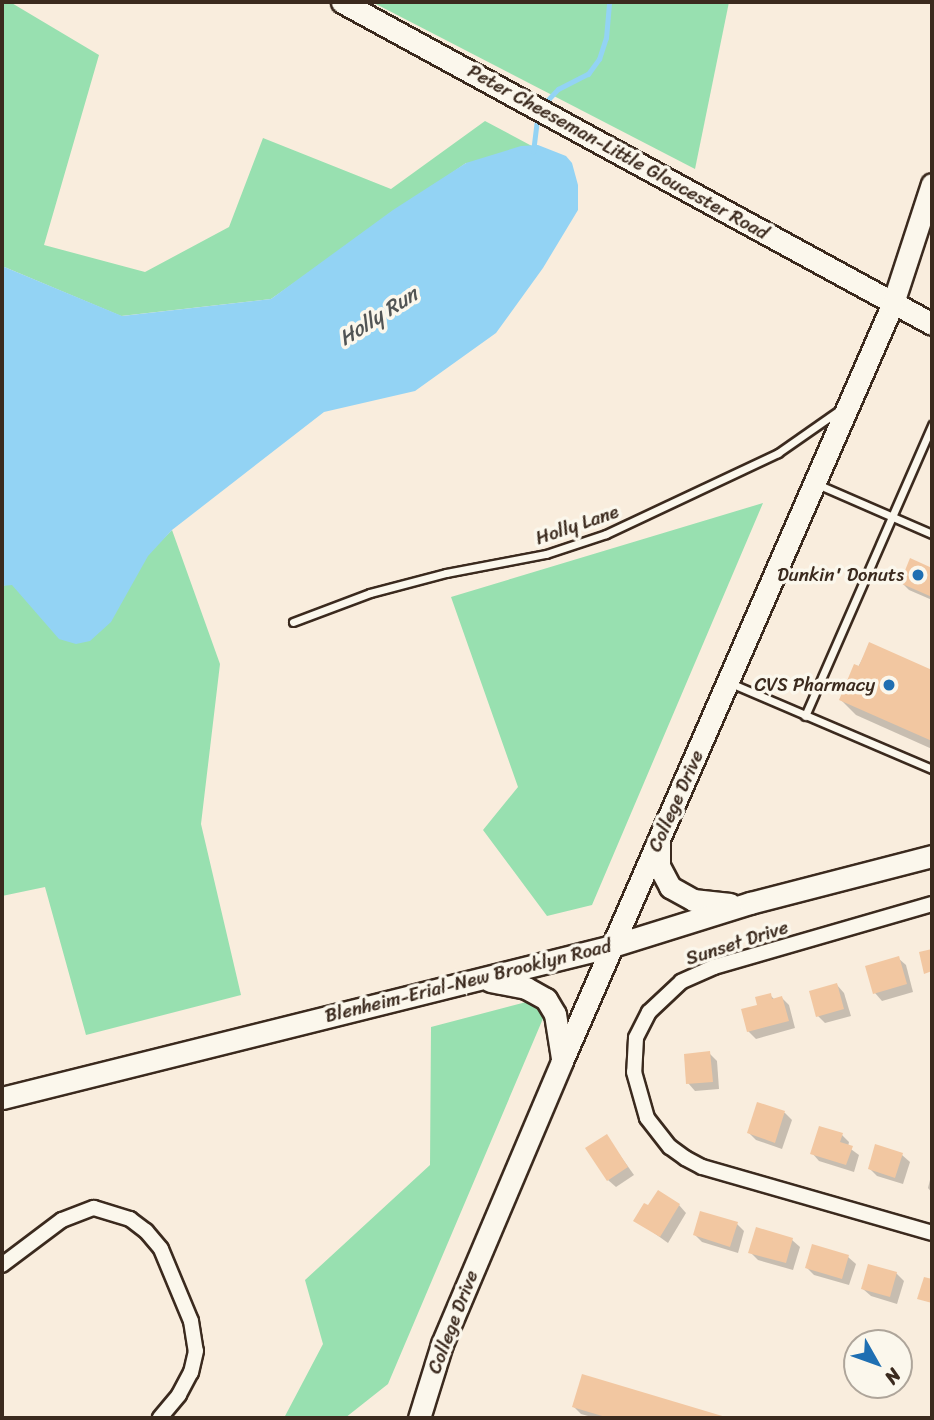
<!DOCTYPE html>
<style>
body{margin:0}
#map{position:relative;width:934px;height:1420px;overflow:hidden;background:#f9eddd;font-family:Sriracha,sans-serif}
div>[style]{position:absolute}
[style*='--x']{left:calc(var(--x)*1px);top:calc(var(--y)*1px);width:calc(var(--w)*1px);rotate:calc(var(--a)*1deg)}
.green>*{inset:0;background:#98e0b0}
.water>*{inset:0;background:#93d3f4}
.shadow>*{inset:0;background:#0003}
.stream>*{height:5px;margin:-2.5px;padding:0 2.5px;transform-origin:2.5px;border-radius:2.5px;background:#93d3f4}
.building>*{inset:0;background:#f2c7a1}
.roads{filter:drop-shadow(2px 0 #3b2a1e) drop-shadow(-2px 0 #3b2a1e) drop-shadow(0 2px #3b2a1e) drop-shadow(0 -2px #3b2a1e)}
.lane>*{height:7px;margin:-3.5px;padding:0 3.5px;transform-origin:3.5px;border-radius:3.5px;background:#fbf7ec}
.street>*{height:14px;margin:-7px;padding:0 7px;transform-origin:7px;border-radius:7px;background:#fbf7ec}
.secondary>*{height:21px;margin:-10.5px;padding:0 10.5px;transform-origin:10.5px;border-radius:10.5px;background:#fbf7ec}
.dots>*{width:19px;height:19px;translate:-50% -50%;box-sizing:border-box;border:4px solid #fbf7ec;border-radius:50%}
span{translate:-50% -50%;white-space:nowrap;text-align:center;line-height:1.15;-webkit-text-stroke:7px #fbf7ec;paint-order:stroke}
.street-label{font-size:19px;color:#3b2a1e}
.poi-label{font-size:19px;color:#3b2a1e}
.right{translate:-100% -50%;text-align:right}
.water-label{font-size:21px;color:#515454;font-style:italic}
.frame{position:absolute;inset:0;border:4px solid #3b2a1e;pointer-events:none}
.north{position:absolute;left:843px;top:1329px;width:70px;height:70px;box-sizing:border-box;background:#fbf7ec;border:2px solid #aea59a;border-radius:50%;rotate:130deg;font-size:19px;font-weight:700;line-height:28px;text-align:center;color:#3b2a1e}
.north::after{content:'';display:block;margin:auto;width:24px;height:32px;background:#1f6fb2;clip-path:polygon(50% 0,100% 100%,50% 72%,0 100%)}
</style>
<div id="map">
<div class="green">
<i style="clip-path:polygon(2px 2px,10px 2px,99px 55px,44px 245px,145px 272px,229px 227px,263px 138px,391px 189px,485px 121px,558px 160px,466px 163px,271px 299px,121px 316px,2px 266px)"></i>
<i style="clip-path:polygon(372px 2px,729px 2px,695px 169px)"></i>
<i style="clip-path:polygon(763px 503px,592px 905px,547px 916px,483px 830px,518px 787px,451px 597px)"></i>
<i style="clip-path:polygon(172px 530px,220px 664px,201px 824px,241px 995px,86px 1035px,45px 887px,2px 896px,2px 586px,161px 541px)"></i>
<i style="clip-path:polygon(553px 995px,388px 1384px,345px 1418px,284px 1418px,323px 1344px,305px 1280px,430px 1165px,431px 1027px)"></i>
</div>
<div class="water">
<i style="clip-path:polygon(538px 145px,566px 156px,572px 163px,578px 185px,578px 210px,543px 268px,496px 333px,415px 391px,324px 412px,172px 530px,148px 556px,111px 622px,90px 641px,76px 644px,59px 639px,12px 585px,2px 586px,2px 266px,122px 316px,271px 299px,393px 210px,466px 163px,521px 146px)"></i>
</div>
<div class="shadow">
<i style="clip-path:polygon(911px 560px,932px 570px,932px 600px,909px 590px,902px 583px)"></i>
<i style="clip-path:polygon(870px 644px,932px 671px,932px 749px,856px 715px,841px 700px)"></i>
<i style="clip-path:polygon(898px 958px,906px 965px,913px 992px,882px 1001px,875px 993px)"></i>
<i style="clip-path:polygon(837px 985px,844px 993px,851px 1016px,825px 1023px,818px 1016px)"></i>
<i style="clip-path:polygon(770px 995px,775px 1000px,782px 998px,789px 1005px,795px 1028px,756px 1039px,748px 1031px,759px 1007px)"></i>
<i style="clip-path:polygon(709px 1053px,717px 1061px,719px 1089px,695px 1091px,688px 1083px)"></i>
<i style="clip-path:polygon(759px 1104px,785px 1113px,792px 1120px,782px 1149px,756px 1140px,749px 1133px)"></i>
<i style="clip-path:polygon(842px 1135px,849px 1142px,848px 1147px,859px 1155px,854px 1172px,819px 1161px,812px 1153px)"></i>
<i style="clip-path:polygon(607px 1137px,634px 1175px,616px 1187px,608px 1180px)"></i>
<i style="clip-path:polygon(902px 1155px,910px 1162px,903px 1184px,877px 1176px,870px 1169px)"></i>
<i style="clip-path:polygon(932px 1172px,932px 1193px,928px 1188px)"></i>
<i style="clip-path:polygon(679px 1205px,686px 1213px,668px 1243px,636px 1220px)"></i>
<i style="clip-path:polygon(737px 1224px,744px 1231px,738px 1253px,702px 1242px,695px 1235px)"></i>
<i style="clip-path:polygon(792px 1240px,800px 1247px,793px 1270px,758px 1260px,750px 1252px)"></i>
<i style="clip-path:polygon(848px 1257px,856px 1264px,849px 1285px,814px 1275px,807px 1268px)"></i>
<i style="clip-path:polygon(896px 1273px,904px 1281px,897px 1304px,871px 1296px,863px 1289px)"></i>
<i style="clip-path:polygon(583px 1376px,725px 1418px,595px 1418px,581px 1414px,574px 1407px)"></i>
</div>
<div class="stream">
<i style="--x:543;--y:105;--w:22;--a:-47"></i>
<i style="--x:558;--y:89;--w:34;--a:-27"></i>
<i style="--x:588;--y:74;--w:19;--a:-54"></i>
<i style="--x:599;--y:59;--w:22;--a:-72"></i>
<i style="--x:606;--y:38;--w:36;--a:-85"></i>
<i style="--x:533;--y:152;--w:38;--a:-83"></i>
</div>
<div class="building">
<i style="clip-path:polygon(910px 558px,932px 568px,932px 597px,900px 583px)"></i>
<i style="clip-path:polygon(869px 642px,932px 670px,932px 741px,839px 700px,854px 664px,859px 666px)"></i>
<i style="clip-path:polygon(932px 949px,932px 971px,924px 974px,919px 952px)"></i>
<i style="clip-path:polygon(899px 956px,907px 984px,873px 994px,865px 966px)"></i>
<i style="clip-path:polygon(837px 983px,844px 1009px,816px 1017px,809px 991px)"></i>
<i style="clip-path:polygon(771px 993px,772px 999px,782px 996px,789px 1021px,747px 1032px,741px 1009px,757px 1005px,755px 997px)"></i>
<i style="clip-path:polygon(710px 1051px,713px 1082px,686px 1084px,684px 1054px)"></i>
<i style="clip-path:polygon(757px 1102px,785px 1111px,775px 1143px,747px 1133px)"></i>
<i style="clip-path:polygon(819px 1126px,843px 1133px,840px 1142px,853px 1146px,846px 1165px,810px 1154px)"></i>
<i style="clip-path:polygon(607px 1134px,628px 1167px,607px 1181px,585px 1148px)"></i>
<i style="clip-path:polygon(875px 1144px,903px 1153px,895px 1178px,868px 1169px)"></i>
<i style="clip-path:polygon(658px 1190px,680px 1204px,660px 1237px,633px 1221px,644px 1203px,648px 1205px)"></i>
<i style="clip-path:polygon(700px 1211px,738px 1222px,730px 1247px,693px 1235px)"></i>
<i style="clip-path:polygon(756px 1227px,793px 1238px,786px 1263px,748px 1253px)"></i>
<i style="clip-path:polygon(812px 1244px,849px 1255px,842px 1279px,805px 1268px)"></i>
<i style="clip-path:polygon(868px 1264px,897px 1272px,890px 1297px,861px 1289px)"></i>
<i style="clip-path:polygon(924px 1277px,932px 1279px,932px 1303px,917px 1299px)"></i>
<i style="clip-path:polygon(582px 1374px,729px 1418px,609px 1418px,572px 1407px)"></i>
</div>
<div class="roads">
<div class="lane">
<i style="--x:817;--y:484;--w:125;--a:23.5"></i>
<i style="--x:293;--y:622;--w:82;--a:-20.6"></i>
<i style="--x:370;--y:593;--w:79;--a:-14.7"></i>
<i style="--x:446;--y:573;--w:102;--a:-10.8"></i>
<i style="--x:546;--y:554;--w:63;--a:-18.4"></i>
<i style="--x:606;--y:534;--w:190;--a:-25.2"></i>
<i style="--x:778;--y:453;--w:77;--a:-34.9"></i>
<i style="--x:728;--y:682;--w:222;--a:23.1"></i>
<i style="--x:805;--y:716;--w:318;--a:-66.4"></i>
</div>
<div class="street">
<i style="--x:932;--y:904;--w:227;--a:163.9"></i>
<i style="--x:714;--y:967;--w:36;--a:156"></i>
<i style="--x:681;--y:982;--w:44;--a:136.8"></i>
<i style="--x:649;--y:1012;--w:29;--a:117"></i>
<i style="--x:636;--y:1038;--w:34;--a:93"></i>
<i style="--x:634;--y:1072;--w:48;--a:74.2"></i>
<i style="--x:647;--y:1118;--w:37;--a:52"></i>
<i style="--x:670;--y:1147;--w:19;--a:36"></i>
<i style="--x:685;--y:1158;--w:19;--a:28"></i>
<i style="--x:702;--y:1167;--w:239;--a:16"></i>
<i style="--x:2;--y:1265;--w:75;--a:-36.9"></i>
<i style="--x:62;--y:1220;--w:34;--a:-21"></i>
<i style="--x:94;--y:1208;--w:38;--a:17"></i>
<i style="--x:130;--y:1219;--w:20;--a:37"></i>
<i style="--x:146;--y:1231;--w:23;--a:50"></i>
<i style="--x:161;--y:1249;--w:78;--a:67.4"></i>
<i style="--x:191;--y:1321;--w:30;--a:81"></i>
<i style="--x:196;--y:1351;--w:22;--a:103"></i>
<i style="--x:191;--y:1372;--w:26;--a:118"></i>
<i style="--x:179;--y:1395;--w:30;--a:130"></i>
</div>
<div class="secondary">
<i style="--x:342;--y:2;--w:672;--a:28.62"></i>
<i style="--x:659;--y:843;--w:23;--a:90"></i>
<i style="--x:659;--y:866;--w:24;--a:62"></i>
<i style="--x:670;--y:887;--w:26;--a:29"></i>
<i style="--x:693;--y:900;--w:37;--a:6"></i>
<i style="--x:490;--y:981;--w:37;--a:11"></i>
<i style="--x:526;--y:988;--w:23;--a:29"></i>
<i style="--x:546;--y:999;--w:17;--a:59"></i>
<i style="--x:555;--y:1014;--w:45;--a:81"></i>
<i style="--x:2;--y:1098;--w:629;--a:-13.99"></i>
<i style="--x:612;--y:946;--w:145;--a:-17.3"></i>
<i style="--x:750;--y:903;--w:188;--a:-14.5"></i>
<i style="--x:419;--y:1418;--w:77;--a:-72.7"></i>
<i style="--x:442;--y:1344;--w:307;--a:-67"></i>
<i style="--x:562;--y:1061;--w:827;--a:-66.41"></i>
<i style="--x:893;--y:303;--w:125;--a:-71.9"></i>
</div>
</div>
<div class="dots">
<i style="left:918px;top:575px;background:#1f6fb2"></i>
<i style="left:889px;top:685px;background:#1f6fb2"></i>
</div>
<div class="street-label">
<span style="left:618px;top:152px;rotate:29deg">Peter Cheeseman-Little Gloucester Road</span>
<span style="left:577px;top:525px;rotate:-19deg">Holly Lane</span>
<span style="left:676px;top:801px;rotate:-66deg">College Drive</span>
<span style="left:737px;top:943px;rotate:-18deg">Sunset Drive</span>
<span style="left:468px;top:981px;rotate:-14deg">Blenheim-Erial-New Brooklyn Road</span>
<span style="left:453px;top:1322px;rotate:-69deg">College Drive</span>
</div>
<div class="poi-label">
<span class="right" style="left:904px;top:575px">Dunkin' Donuts</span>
<span class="right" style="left:875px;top:685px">CVS Pharmacy</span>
</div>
<div class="water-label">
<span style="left:378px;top:316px;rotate:-33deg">Holly Run</span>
</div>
<div class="frame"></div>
<div class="north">N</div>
</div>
